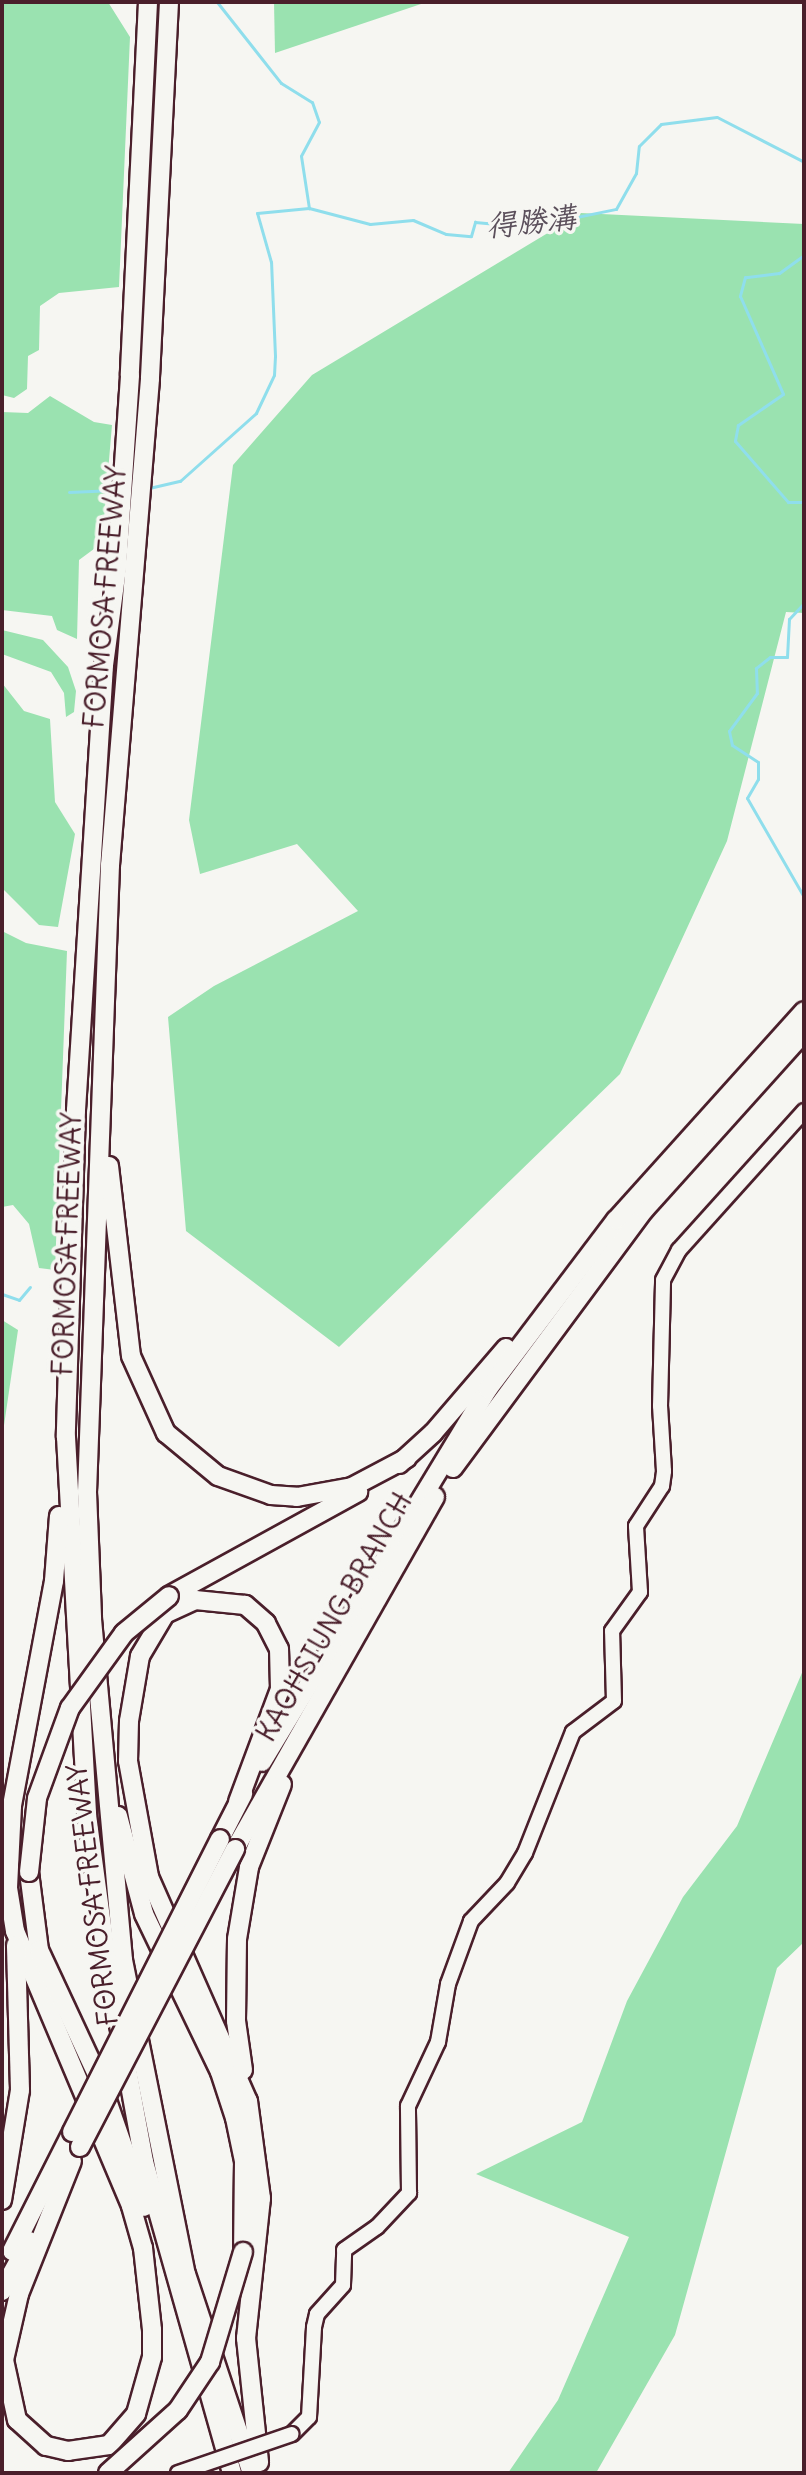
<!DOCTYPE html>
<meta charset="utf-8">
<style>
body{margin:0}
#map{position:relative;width:806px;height:2475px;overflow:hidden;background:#f6f6f2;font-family:Delius,"LXGW WenKai TC",sans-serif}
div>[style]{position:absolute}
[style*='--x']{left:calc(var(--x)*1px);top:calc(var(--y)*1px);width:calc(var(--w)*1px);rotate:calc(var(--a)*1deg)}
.green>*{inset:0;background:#9ae2b0}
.stream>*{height:3px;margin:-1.5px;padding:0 1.5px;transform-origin:1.5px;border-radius:1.5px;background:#8fdeec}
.roads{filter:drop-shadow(2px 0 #4a1f2b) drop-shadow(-2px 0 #4a1f2b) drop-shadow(0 2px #4a1f2b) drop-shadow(0 -2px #4a1f2b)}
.secondary>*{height:14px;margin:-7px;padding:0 7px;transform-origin:7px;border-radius:7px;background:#f6f6f2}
.highway>*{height:18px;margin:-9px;padding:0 9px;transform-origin:9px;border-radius:9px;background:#f6f6f2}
.bridges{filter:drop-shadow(2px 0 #4a1f2b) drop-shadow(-2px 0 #4a1f2b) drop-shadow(0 2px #4a1f2b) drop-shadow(0 -2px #4a1f2b)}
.secondary-bridge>*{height:14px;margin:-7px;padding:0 7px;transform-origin:7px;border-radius:7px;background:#f6f6f2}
.highway-bridge>*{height:18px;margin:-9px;padding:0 9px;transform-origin:9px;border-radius:9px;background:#f6f6f2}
span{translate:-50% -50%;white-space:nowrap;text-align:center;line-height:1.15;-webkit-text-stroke:7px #f6f6f2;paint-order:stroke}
.street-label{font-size:28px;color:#4a1f2b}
.water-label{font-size:30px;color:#5b4f5b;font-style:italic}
.frame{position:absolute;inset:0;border:4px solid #4a1f2b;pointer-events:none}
</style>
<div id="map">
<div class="green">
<i style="clip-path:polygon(2px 2px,108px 2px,130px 37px,119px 287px,59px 293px,40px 306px,39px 350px,28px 356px,27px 389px,14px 398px,2px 395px)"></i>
<i style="clip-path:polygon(274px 2px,427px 2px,275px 53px)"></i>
<i style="clip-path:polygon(581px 213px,804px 224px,804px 613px,786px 612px,727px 841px,620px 1074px,339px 1347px,186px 1231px,168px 1017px,214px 986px,358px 911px,297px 844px,200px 874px,189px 820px,233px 465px,312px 375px)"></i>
<i style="clip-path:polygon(50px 396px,94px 422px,112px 425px,102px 543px,79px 560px,77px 639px,57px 630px,52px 616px,2px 610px,2px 412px,28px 413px)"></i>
<i style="clip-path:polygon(2px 630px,43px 640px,68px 667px,76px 691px,74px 712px,66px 717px,64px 693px,51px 672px,2px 654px)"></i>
<i style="clip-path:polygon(2px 683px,24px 711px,50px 719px,55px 802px,75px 834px,58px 927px,39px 925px,2px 888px)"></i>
<i style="clip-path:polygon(2px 931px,26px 943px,67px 951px,55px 1270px,39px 1268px,29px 1224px,13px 1205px,2px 1207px)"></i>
<i style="clip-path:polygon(2px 1320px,18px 1330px,2px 1439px)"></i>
<i style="clip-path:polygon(804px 1668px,804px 1942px,777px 1968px,675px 2335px,596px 2473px,508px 2473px,558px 2400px,629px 2237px,476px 2174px,582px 2122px,627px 2001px,683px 1897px,737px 1826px)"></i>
</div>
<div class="stream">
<i style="--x:217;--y:2;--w:103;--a:51.7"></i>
<i style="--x:281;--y:83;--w:36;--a:32"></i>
<i style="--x:312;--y:102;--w:21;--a:71"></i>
<i style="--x:319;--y:122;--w:38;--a:118"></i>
<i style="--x:301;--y:156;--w:53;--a:81.3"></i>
<i style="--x:309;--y:208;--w:63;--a:14.7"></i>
<i style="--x:370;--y:224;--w:43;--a:-5.3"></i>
<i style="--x:413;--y:220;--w:36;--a:23"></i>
<i style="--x:446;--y:234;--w:25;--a:5"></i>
<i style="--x:471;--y:236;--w:15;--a:-74"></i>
<i style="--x:475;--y:222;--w:53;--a:5.4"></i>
<i style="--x:528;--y:227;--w:90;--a:-11.6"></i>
<i style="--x:616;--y:209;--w:41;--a:-60.9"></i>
<i style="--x:636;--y:173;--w:27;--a:-84"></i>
<i style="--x:639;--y:146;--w:31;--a:-45"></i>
<i style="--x:661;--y:124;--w:56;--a:-7.1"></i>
<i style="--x:717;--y:117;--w:98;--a:27.3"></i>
<i style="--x:804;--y:255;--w:31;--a:144"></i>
<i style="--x:779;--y:273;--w:34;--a:173"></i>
<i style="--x:745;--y:277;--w:20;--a:105"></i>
<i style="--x:740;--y:296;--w:107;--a:66.3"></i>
<i style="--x:783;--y:394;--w:55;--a:145.4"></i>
<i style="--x:738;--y:425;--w:16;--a:101"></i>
<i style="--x:735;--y:441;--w:81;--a:49"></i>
<i style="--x:788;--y:502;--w:16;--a:0"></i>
<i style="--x:149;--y:488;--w:32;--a:-13"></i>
<i style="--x:180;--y:481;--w:102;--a:-41.8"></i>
<i style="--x:256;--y:413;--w:42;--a:-64.7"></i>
<i style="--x:274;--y:375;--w:19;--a:-87"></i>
<i style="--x:275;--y:356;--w:94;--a:-92.4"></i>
<i style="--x:271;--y:262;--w:51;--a:-105.9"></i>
<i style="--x:257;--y:213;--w:52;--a:-5.5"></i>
<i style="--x:69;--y:492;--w:45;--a:-2.5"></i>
<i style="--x:804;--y:547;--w:18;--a:90"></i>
<i style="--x:804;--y:603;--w:22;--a:133"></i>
<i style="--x:789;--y:619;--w:38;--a:93"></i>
<i style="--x:787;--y:657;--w:17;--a:180"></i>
<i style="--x:770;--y:657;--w:18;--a:142"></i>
<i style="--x:756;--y:668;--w:25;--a:88"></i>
<i style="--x:757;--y:693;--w:47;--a:126.4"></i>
<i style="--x:729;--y:731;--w:14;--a:78"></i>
<i style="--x:732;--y:745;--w:31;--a:33"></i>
<i style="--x:758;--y:762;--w:17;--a:90"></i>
<i style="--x:758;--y:779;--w:22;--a:120"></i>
<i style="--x:747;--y:798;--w:114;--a:60.1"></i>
<i style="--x:2;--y:1294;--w:18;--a:19"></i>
<i style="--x:19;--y:1300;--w:17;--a:-50"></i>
<i style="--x:2;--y:1948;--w:50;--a:90"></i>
</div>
<div class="roads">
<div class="secondary">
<i style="--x:292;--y:2434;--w:24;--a:-45"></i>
<i style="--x:309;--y:2417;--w:90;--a:-86.8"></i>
<i style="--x:314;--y:2327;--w:13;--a:-77"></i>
<i style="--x:317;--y:2314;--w:39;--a:-48"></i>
<i style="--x:343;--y:2285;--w:35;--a:-88"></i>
<i style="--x:344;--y:2250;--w:40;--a:-34.9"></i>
<i style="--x:377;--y:2227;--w:47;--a:-46.7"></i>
<i style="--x:409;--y:2193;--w:87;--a:-90.7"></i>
<i style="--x:408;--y:2106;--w:71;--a:-64.9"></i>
<i style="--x:438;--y:2042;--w:59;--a:-80.2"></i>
<i style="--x:448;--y:1984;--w:67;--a:-69.9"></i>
<i style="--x:471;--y:1921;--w:52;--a:-46.5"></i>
<i style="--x:507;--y:1883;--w:35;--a:-59"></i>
<i style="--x:525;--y:1853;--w:130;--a:-68.4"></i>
<i style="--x:573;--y:1732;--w:51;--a:-37.1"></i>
<i style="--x:614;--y:1701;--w:70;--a:-91.6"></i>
<i style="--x:612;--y:1631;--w:48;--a:-54.3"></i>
<i style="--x:640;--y:1592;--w:66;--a:-93.5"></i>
<i style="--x:636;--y:1526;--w:48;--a:-57"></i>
<i style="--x:662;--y:1486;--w:15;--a:-82"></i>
<i style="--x:664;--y:1471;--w:65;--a:-93.5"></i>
<i style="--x:660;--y:1406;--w:126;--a:-88.6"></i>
<i style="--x:663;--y:1280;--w:34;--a:-62"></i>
<i style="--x:679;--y:1250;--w:187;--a:-48"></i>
</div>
<div class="highway">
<i style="--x:148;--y:2;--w:374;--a:92.8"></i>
<i style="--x:130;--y:376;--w:192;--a:93.9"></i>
<i style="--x:117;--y:568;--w:98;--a:97.6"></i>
<i style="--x:104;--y:665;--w:446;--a:93.6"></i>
<i style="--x:76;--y:1110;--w:327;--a:91.8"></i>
<i style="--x:66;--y:1437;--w:379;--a:86.8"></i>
<i style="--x:87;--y:1815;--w:135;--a:82.3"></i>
<i style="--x:105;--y:1949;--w:217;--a:79.6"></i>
<i style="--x:144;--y:2162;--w:323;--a:74.2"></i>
<i style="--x:169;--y:2;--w:377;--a:92.9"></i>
<i style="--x:150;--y:379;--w:488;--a:94.7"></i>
<i style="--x:110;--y:865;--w:627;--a:92.1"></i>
<i style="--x:87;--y:1492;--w:127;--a:87.7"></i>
<i style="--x:92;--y:1619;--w:342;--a:84.8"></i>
<i style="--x:123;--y:1960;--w:320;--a:78.7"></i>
<i style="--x:186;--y:2274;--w:210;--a:71.7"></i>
<i style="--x:109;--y:1166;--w:191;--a:83.4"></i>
<i style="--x:131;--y:1356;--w:85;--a:65.6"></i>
<i style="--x:166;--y:1433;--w:67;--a:39.6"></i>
<i style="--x:218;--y:1476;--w:56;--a:19.7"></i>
<i style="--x:271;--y:1495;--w:26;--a:4"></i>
<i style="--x:297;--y:1497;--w:56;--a:-10.3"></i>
<i style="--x:352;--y:1487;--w:62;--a:-27.8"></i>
<i style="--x:399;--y:1464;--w:46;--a:-42.4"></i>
<i style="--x:433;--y:1433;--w:112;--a:-49.3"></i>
<i style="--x:453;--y:1468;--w:321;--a:-53.5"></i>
<i style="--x:644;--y:1210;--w:239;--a:-48"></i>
<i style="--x:59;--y:1516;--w:65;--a:94.4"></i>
<i style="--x:54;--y:1581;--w:229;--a:100.6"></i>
<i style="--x:12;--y:1806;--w:82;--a:92.8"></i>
<i style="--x:8;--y:1888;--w:44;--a:80.8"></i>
<i style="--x:15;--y:1931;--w:298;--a:67.1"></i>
<i style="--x:131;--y:2206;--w:44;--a:74.1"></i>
<i style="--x:143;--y:2248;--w:82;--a:83.7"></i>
<i style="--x:152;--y:2330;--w:27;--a:90"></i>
<i style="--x:152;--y:2357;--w:59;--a:105.7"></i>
<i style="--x:136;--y:2414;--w:41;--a:131.1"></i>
<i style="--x:109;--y:2445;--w:41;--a:171.7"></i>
<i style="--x:68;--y:2451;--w:23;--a:-167"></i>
<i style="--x:46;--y:2446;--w:39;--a:-138"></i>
<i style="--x:17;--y:2420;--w:61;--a:-102.2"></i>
<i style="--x:4;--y:2360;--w:68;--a:-77.2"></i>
<i style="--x:19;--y:2294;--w:143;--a:-68.3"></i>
<i style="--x:169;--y:1596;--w:216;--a:-28.8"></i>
<i style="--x:262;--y:1762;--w:436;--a:-58.8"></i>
<i style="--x:488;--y:1389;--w:212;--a:-52.9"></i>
<i style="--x:616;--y:1220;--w:281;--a:-48"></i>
<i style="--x:238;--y:1802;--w:121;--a:-69.6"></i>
<i style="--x:280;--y:1689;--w:40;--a:-91.4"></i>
<i style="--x:279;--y:1649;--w:29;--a:-117"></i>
<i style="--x:266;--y:1623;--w:28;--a:-139"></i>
<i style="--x:245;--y:1605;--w:50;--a:-174.3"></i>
<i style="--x:195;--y:1600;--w:33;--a:155"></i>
<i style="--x:165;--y:1614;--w:49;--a:120.8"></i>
<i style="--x:140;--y:1656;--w:66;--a:99.6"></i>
<i style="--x:129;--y:1721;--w:40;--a:91.4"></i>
<i style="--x:128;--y:1761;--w:118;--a:79.7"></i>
<i style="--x:149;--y:1877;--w:245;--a:66.2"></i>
<i style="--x:248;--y:2101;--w:98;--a:82.4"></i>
<i style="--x:261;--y:2198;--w:141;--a:96.1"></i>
<i style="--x:246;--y:2338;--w:125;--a:84"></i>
<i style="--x:118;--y:1816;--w:101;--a:75.1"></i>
<i style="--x:144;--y:1914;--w:175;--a:64.3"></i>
<i style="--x:220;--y:2072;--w:48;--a:71.9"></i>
<i style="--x:235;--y:2118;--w:44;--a:78.2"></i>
<i style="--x:244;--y:2161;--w:91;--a:90.6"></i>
<i style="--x:220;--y:1839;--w:51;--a:-62.9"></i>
<i style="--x:235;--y:1849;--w:405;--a:-60.4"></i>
<i style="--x:29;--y:1872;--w:79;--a:82.7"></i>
<i style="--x:39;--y:1950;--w:147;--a:65"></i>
<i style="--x:101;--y:2083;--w:131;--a:70.9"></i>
<i style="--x:243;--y:2070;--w:49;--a:-98.1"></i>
<i style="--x:236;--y:2021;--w:82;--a:-89.3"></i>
<i style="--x:237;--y:1939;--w:73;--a:-80.5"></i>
<i style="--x:249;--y:1867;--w:89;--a:-68.3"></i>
<i style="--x:2;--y:2200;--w:111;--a:-80.7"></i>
<i style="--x:20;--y:2090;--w:145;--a:-91.6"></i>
<i style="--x:12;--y:2251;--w:133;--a:-63.2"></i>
<i style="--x:2;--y:2291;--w:57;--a:-60.8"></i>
</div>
</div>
<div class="bridges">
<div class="secondary-bridge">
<i style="--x:178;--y:2473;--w:120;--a:-18.9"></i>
</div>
<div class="highway-bridge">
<i style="--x:29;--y:1872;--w:74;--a:-83.8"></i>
<i style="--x:37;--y:1798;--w:96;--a:-69.9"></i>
<i style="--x:70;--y:1708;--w:92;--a:-54.2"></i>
<i style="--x:124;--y:1633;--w:58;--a:-39.4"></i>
<i style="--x:72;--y:2132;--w:328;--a:-63.2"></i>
<i style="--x:80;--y:2147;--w:336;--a:-62.5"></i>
<i style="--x:108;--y:2473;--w:94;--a:-42"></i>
<i style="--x:178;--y:2410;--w:58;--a:-56.3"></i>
<i style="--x:210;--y:2362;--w:115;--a:-73.3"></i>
</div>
</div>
<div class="street-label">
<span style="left:105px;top:597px;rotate:-85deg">FORMOSA FREEWAY</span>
<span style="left:67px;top:1244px;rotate:-88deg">FORMOSA FREEWAY</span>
<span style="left:334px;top:1617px;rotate:-60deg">KAOHSIUNG BRANCH</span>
<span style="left:92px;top:1895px;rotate:-97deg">FORMOSA FREEWAY</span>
</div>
<div class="water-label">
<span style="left:531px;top:221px;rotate:-6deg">得勝溝</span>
</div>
<div class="frame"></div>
</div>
